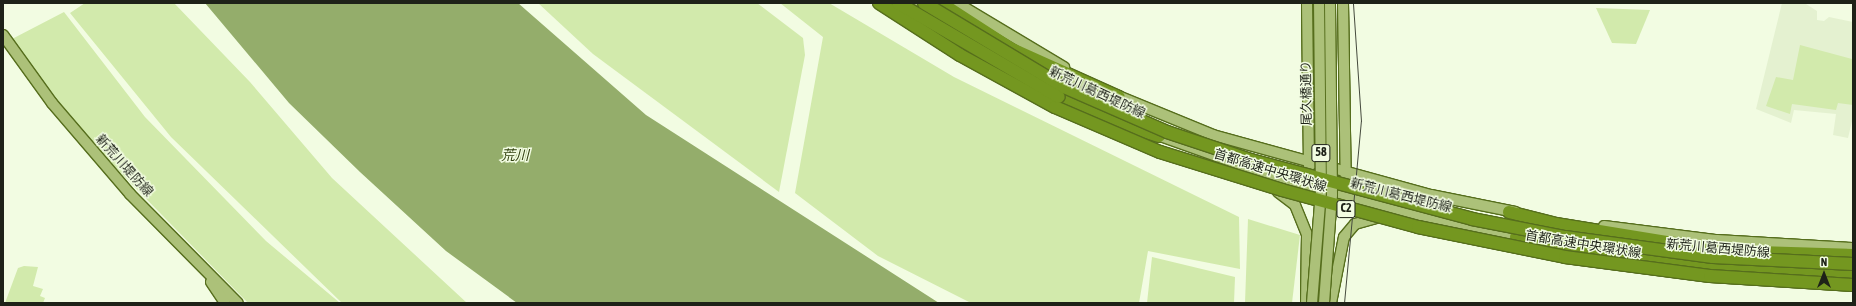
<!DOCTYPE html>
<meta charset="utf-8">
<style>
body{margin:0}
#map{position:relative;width:1856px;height:306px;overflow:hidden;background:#f2fce2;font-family:"Asap Condensed","Noto Sans JP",sans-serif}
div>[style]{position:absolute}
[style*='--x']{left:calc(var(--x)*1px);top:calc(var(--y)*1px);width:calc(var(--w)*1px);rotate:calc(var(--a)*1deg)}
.built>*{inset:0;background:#e4f1d0}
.green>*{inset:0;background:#d2eaac}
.water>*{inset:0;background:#94ad6b}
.roads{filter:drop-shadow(1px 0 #566e1d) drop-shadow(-1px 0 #566e1d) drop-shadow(0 1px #566e1d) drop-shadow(0 -1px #566e1d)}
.major>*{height:10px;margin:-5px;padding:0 5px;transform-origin:5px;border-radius:5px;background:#acc179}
.highway>*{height:12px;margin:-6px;padding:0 6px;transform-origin:6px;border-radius:6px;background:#749720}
.tram>*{height:1px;margin:-0.5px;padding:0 0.5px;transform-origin:0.5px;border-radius:0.5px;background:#454a3d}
.bridges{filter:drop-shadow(1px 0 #566e1d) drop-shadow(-1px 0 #566e1d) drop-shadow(0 1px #566e1d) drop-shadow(0 -1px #566e1d)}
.major-bridge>*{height:10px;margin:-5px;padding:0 5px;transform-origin:5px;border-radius:5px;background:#acc179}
.highway-bridge>*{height:12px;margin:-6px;padding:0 6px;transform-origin:6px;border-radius:6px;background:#749720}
span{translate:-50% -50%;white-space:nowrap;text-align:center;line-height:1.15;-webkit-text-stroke:3px #f2fce2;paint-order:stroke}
.shield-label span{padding:1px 3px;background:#f2fce2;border:1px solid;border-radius:3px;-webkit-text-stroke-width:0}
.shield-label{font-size:12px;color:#1e2218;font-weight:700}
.street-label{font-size:13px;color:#1e2218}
.water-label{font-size:14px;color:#31400f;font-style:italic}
.frame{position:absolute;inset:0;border:4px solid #1e2218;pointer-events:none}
.north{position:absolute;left:1804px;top:254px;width:40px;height:40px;-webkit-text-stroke:3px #f2fce2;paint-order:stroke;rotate:0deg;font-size:11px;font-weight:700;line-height:16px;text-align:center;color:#1e2218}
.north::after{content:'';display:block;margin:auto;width:14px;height:18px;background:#1e2218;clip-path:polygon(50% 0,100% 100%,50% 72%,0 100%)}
</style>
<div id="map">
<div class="built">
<i style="clip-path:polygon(1782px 3px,1806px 4px,1817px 11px,1817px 20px,1824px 21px,1829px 17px,1853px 22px,1853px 117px,1848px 138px,1833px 135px,1836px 114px,1794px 110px,1791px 123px,1756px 109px)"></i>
</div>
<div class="green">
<i style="clip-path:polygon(85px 3px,174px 3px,250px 82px,332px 178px,467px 303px,342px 303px,171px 137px,70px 13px)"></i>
<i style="clip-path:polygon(538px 3px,757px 3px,803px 38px,805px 55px,779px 192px,593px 54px)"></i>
<i style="clip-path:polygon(780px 3px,829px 3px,954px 77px,1239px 217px,1240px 269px,1148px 251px,1139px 303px,971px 303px,878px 256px,795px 193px,823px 37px)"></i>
<i style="clip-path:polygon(1596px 8px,1650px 10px,1636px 44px,1612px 43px)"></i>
<i style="clip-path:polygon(64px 12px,145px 117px,266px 241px,340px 303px,248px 303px,73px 124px,12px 39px)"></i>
<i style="clip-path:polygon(1800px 45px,1852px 59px,1853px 105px,1838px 103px,1836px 110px,1792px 104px,1790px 114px,1766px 106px,1776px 77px,1793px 80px)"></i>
<i style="clip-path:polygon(1248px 219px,1300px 235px,1292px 303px,1245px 303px)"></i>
<i style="clip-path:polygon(1152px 257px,1235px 277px,1234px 303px,1147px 303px)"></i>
<i style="clip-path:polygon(24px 266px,38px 267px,33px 286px,43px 289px,40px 296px,45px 298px,43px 303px,5px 303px,18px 268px)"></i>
</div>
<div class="water">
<i style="clip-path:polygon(205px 3px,518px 3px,646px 115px,939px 303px,517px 303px,446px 251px,360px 172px,289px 103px)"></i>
</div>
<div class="roads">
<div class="major">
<i style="--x:910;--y:3;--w:17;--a:33"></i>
<i style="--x:957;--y:3;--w:125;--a:30.9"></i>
<i style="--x:1307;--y:3;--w:164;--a:89.3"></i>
<i style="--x:1343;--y:3;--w:190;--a:89.1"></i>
<i style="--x:3;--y:35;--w:84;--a:54.2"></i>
<i style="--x:52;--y:103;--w:120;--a:49.4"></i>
<i style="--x:130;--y:194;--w:153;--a:45.3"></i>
<i style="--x:1113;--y:94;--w:108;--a:22.3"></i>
<i style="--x:1213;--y:135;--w:226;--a:15.4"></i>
<i style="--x:1431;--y:195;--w:86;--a:11.4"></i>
<i style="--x:1094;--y:106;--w:38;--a:25"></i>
<i style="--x:1152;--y:133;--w:114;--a:19.6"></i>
<i style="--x:1259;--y:171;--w:121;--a:16.3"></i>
<i style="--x:1375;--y:205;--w:152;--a:12.6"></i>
<i style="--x:1278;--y:192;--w:21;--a:37"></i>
<i style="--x:1295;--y:205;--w:31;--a:68"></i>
<i style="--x:1307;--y:234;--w:69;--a:90.8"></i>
<i style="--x:1604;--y:226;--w:114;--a:7.1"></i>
<i style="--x:1717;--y:240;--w:136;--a:3.4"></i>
<i style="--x:211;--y:282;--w:25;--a:56"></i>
<i style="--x:1331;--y:303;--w:67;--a:-78.9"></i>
<i style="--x:1344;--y:237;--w:17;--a:-50"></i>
<i style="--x:1355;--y:224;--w:26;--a:-16"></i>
</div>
<div class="highway">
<i style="--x:941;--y:3;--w:85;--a:32.9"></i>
<i style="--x:1012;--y:49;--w:117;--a:24.2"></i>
<i style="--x:1059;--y:97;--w:60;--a:24.8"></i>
<i style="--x:1113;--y:122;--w:48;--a:16.9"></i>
<i style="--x:1509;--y:212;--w:49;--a:14.3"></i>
<i style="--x:1556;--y:224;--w:112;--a:9.2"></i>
<i style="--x:1667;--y:242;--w:92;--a:6.3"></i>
<i style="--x:1758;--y:252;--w:95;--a:1.8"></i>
<i style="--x:1516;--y:237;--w:152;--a:9.5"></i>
<i style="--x:1666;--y:262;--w:187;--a:4"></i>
</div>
</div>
<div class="tram">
<i style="--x:1344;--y:303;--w:183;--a:-84.7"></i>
<i style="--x:1361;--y:121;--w:118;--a:-93.9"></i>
</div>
<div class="bridges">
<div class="major-bridge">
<i style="--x:1312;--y:303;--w:111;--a:-85.4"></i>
<i style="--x:1321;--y:192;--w:189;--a:-90.6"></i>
<i style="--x:1324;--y:303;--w:108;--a:-85.8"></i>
<i style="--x:1332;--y:195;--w:192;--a:-90.6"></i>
</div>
<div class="highway-bridge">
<i style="--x:879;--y:3;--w:96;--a:32.7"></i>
<i style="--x:960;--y:55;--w:108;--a:28.7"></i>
<i style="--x:1055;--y:107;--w:114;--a:23.2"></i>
<i style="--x:1160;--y:152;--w:128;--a:17.3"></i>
<i style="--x:1282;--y:190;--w:141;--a:15.2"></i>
<i style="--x:1418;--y:227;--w:150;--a:11.5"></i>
<i style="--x:1565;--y:257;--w:146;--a:7.5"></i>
<i style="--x:1710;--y:276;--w:143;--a:3.6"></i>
<i style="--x:898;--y:3;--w:186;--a:30.3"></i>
<i style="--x:924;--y:3;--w:163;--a:31"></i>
<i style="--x:1064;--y:87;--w:112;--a:23.6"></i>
<i style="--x:1167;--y:132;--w:89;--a:18.4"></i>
<i style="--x:1251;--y:160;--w:229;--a:14.9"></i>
<i style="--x:1472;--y:219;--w:95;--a:11"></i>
<i style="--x:1565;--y:237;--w:149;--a:7.7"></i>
<i style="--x:1713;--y:257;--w:140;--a:2.9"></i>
</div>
</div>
<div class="shield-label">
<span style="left:1321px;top:153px">58</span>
<span style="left:1346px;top:209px">C2</span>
</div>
<div class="street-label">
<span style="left:1097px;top:93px;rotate:25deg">新荒川葛西堤防線</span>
<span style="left:1307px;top:93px;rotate:-91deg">尾久橋通り</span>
<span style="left:124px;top:166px;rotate:48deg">新荒川堤防線</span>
<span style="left:1270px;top:171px;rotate:17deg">首都高速中央環状線</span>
<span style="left:1401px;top:196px;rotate:14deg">新荒川葛西堤防線</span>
<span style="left:1583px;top:245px;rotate:9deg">首都高速中央環状線</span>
<span style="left:1718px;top:249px;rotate:5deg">新荒川葛西堤防線</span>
</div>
<div class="water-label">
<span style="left:515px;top:155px">荒川</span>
</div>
<div class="frame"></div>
<div class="north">N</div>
</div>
